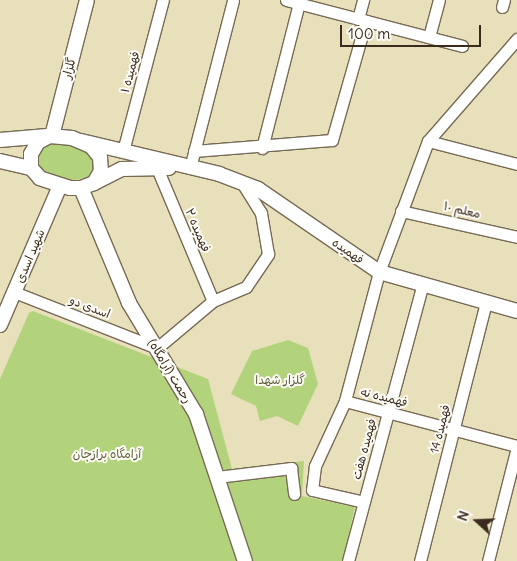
<!DOCTYPE html>
<meta charset="utf-8">
<style>
body{margin:0}
#map{position:relative;width:517px;height:561px;overflow:hidden;background:#e7e0ba;font-family:Delius,"Playpen Sans Arabic",sans-serif}
div>[style]{position:absolute}
[style*='--x']{left:calc(var(--x)*1px);top:calc(var(--y)*1px);width:calc(var(--w)*1px);rotate:calc(var(--a)*1deg)}
.green>*{inset:0;background:#b2d37b}
.roads{filter:drop-shadow(1px 0 #776a55) drop-shadow(-1px 0 #776a55) drop-shadow(0 1px #776a55) drop-shadow(0 -1px #776a55)}
.minor>*{height:11px;margin:-5.5px;padding:0 5.5px;transform-origin:5.5px;border-radius:5.5px;background:#fff}
.tertiary>*{height:14px;margin:-7px;padding:0 7px;transform-origin:7px;border-radius:7px;background:#fff}
span{translate:-50% -50%;white-space:nowrap;text-align:center;line-height:1.15;-webkit-text-stroke:4px #fdfcf7;paint-order:stroke}
.street-label{font-size:12px;color:#3b2a1e}
.park-label{font-size:12px;color:#5f5d3a}
.north{position:absolute;left:452px;top:496px;width:50px;height:50px;-webkit-text-stroke:4px #fdfcf7;paint-order:stroke;rotate:290deg;font-size:14px;font-weight:700;line-height:20px;text-align:center;color:#3b2a1e}
.north::after{content:'';display:block;margin:auto;width:18px;height:22px;background:#3b2a1e;clip-path:polygon(50% 0,100% 100%,50% 72%,0 100%)}
.scale{position:absolute;left:340px;top:25px;width:141px;height:22px;box-sizing:border-box;border:2px solid #3b2a1e;border-top:0;padding-left:6px;font-size:15px;line-height:18px;white-space:nowrap;color:#3b2a1e;-webkit-text-stroke:4px #fdfcf7;paint-order:stroke}
</style>
<div id="map">
<div class="green">
<i style="clip-path:polygon(51px 143px,70px 145px,87px 152px,93px 159px,94px 169px,89px 177px,70px 181px,44px 172px,38px 165px,38px 155px,43px 147px)"></i>
<i style="clip-path:polygon(33px 311px,208px 379px,232px 469px,304px 461px,302px 496px,355px 507px,343px 561px,0 561px,0 379px,29px 313px)"></i>
<i style="clip-path:polygon(288px 340px,308px 348px,318px 384px,298px 426px,277px 416px,260px 421px,256px 406px,231px 394px,252px 351px)"></i>
</div>
<div class="roads">
<div class="minor">
<i style="--x:286;--y:0;--w:182;--a:14.6"></i>
<i style="--x:502;--y:7;--w:7;--a:-74"></i>
<i style="--x:358;--y:19;--w:20;--a:-75"></i>
<i style="--x:429;--y:37;--w:38;--a:-75"></i>
<i style="--x:517;--y:39;--w:135;--a:131.1"></i>
<i style="--x:428;--y:141;--w:140;--a:110.5"></i>
<i style="--x:379;--y:272;--w:133;--a:104.8"></i>
<i style="--x:345;--y:401;--w:178;--a:14.7"></i>
<i style="--x:428;--y:141;--w:92;--a:14.5"></i>
<i style="--x:262;--y:148;--w:150;--a:-75.7"></i>
<i style="--x:123;--y:151;--w:156;--a:-75.2"></i>
<i style="--x:194;--y:151;--w:138;--a:-4.6"></i>
<i style="--x:332;--y:140;--w:124;--a:-74.1"></i>
<i style="--x:157;--y:168;--w:144;--a:67.2"></i>
<i style="--x:190;--y:168;--w:173;--a:-75.6"></i>
<i style="--x:401;--y:211;--w:119;--a:12.6"></i>
<i style="--x:14;--y:292;--w:154;--a:21.4"></i>
<i style="--x:157;--y:348;--w:73;--a:-40"></i>
<i style="--x:213;--y:301;--w:36;--a:-23"></i>
<i style="--x:246;--y:287;--w:40;--a:-56"></i>
<i style="--x:268;--y:254;--w:42;--a:-99.7"></i>
<i style="--x:261;--y:213;--w:36;--a:-122"></i>
<i style="--x:345;--y:401;--w:72;--a:114.8"></i>
<i style="--x:315;--y:466;--w:24;--a:97"></i>
<i style="--x:312;--y:490;--w:53;--a:13"></i>
<i style="--x:217;--y:477;--w:75;--a:-6.9"></i>
<i style="--x:291;--y:468;--w:26;--a:83"></i>
<i style="--x:348;--y:561;--w:285;--a:-74.9"></i>
<i style="--x:420;--y:561;--w:266;--a:-75.7"></i>
<i style="--x:488;--y:561;--w:118;--a:-75.7"></i>
</div>
<div class="tertiary">
<i style="--x:50;--y:136;--w:22;--a:5"></i>
<i style="--x:72;--y:138;--w:21;--a:23"></i>
<i style="--x:91;--y:146;--w:14;--a:51"></i>
<i style="--x:100;--y:157;--w:14;--a:86"></i>
<i style="--x:101;--y:171;--w:14;--a:120"></i>
<i style="--x:94;--y:183;--w:14;--a:159"></i>
<i style="--x:81;--y:188;--w:11;--a:180"></i>
<i style="--x:70;--y:188;--w:32;--a:-162"></i>
<i style="--x:40;--y:178;--w:13;--a:-132"></i>
<i style="--x:31;--y:168;--w:14;--a:-90"></i>
<i style="--x:31;--y:154;--w:14;--a:-60"></i>
<i style="--x:38;--y:142;--w:13;--a:-27"></i>
<i style="--x:52;--y:136;--w:140;--a:-75.6"></i>
<i style="--x:0;--y:140;--w:47;--a:-4.9"></i>
<i style="--x:81;--y:141;--w:142;--a:13.4"></i>
<i style="--x:219;--y:174;--w:42;--a:21"></i>
<i style="--x:258;--y:189;--w:147;--a:34.4"></i>
<i style="--x:379;--y:272;--w:143;--a:15.8"></i>
<i style="--x:0;--y:161;--w:32;--a:13"></i>
<i style="--x:94;--y:183;--w:31;--a:-27"></i>
<i style="--x:122;--y:169;--w:47;--a:-1.2"></i>
<i style="--x:81;--y:188;--w:125;--a:67.3"></i>
<i style="--x:129;--y:303;--w:130;--a:58.9"></i>
<i style="--x:196;--y:414;--w:155;--a:71.6"></i>
<i style="--x:0;--y:325;--w:151;--a:-66.7"></i>
</div>
</div>
<div class="street-label">
<span style="left:69px;top:68px;rotate:-75deg">گلزار</span>
<span style="left:130px;top:72px;rotate:-75deg">فهمیده ۱</span>
<span style="left:462px;top:210px;rotate:13deg">معلم ۱۰</span>
<span style="left:198px;top:230px;rotate:67deg">فهمیده ۲</span>
<span style="left:348px;top:251px;rotate:35deg">فهمیده</span>
<span style="left:30px;top:256px;rotate:-67deg">شهید اسدی</span>
<span style="left:90px;top:307px;rotate:21deg">اسدی دو</span>
<span style="left:170px;top:371px;rotate:59deg">رحمت (آرامگاه)</span>
<span style="left:384px;top:397px;rotate:14deg">فهمیده نه</span>
<span style="left:440px;top:429px;rotate:-76deg">فهمیده 14</span>
<span style="left:364px;top:449px;rotate:-75deg">فهمیده هفت</span>
</div>
<div class="park-label">
<span style="left:280px;top:380px">گلزار شهدا</span>
<span style="left:107px;top:454px">آرامگاه برازجان</span>
</div>
<div class="north">N</div>
<div class="scale">100 m</div>
</div>
